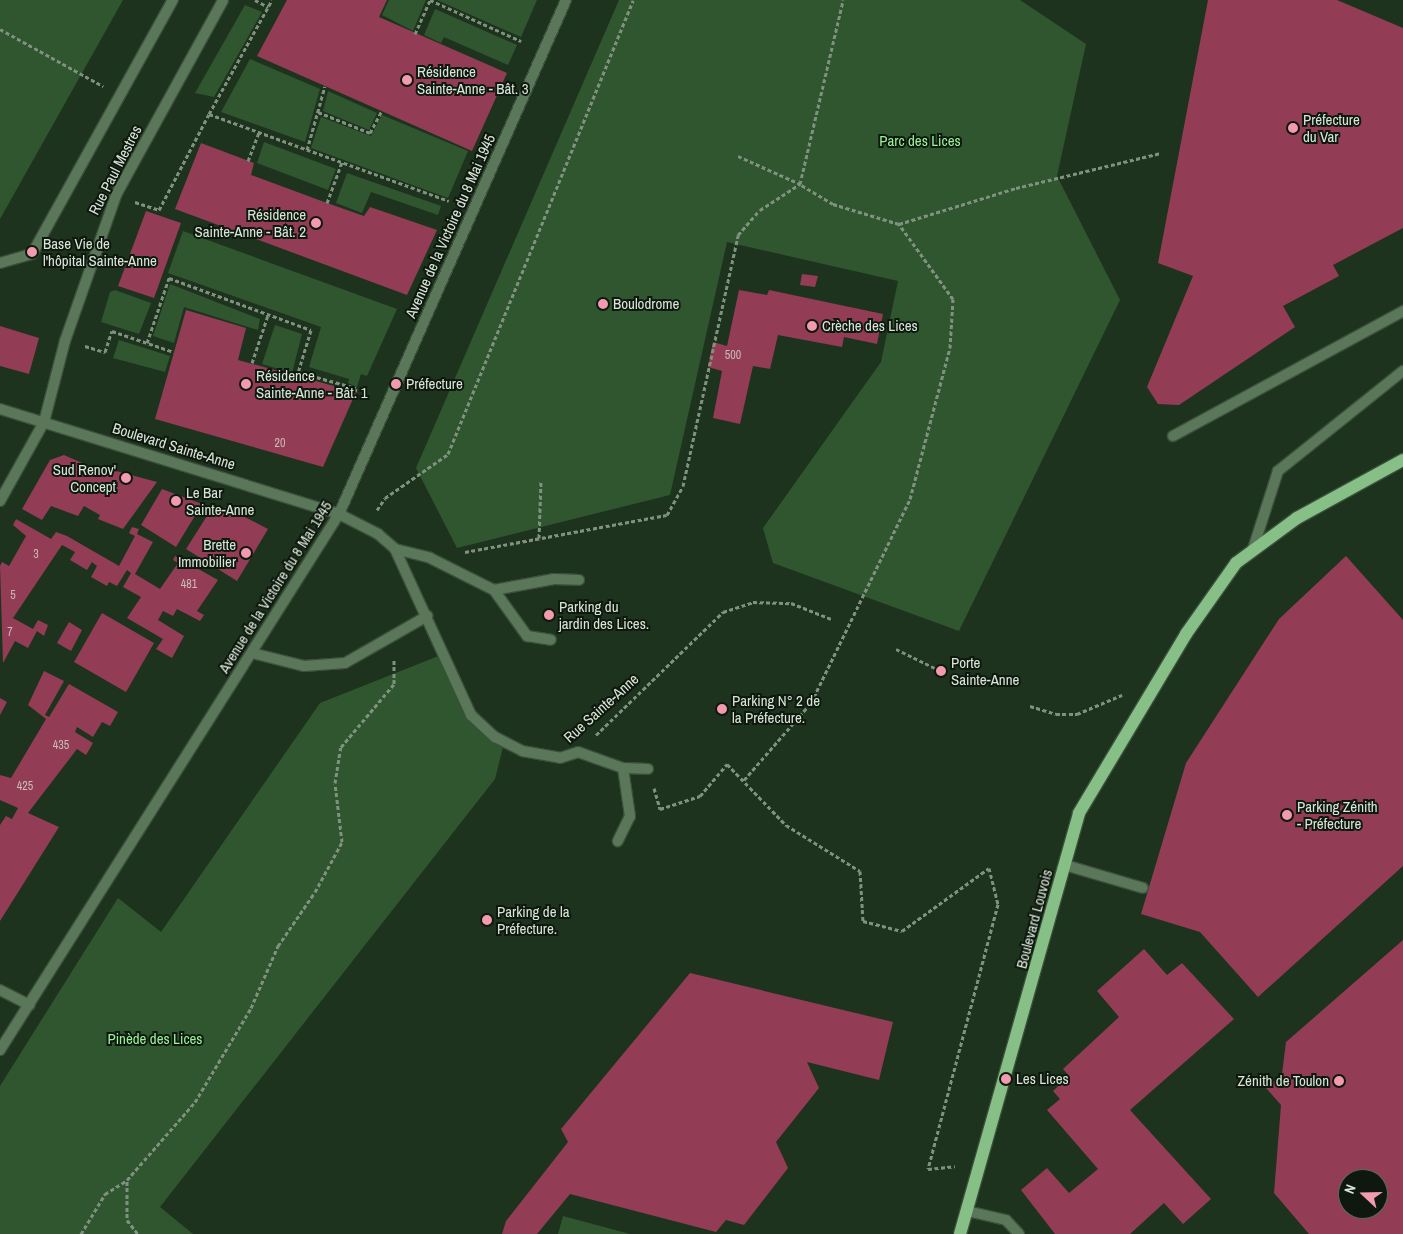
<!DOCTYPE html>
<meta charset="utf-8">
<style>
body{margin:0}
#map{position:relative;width:1403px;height:1234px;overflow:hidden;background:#1d331d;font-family:"Archivo Narrow",sans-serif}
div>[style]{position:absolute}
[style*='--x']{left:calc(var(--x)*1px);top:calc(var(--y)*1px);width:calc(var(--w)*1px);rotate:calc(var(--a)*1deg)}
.green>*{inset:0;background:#2f562f}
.building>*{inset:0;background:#933c55}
.path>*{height:3px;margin-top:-1.5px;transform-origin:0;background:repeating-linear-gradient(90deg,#80927f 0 4px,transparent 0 6.5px)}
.roads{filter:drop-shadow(1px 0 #3b503b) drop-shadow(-1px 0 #3b503b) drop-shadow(0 1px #3b503b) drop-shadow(0 -1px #3b503b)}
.service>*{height:10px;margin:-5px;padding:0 5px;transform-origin:5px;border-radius:5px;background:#5b775a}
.minor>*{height:10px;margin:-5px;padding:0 5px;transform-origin:5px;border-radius:5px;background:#5b775a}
.tertiary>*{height:10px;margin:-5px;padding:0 5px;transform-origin:5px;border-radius:5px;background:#5b775a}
.primary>*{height:12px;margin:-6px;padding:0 6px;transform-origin:6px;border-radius:6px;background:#87c086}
.dots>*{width:14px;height:14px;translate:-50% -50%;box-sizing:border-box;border:2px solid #0e180e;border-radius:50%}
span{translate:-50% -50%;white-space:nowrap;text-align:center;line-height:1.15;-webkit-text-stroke:4px #0e180e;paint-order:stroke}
.number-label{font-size:12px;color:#c7bcb6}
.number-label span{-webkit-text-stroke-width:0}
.poi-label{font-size:15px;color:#d8e6d7}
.left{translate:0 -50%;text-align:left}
.right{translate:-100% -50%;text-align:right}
.park-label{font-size:15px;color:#99f399}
.street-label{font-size:15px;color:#d8e6d7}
.north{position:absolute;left:1338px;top:1169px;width:50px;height:50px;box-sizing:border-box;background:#0e180e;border:1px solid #5f6a5e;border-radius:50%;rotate:291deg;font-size:14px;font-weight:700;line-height:20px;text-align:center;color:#d8e6d7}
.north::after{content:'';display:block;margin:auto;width:18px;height:22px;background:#f29aae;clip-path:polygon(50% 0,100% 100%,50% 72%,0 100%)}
</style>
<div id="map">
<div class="green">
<i style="clip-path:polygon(0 0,123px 0,0 219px)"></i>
<i style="clip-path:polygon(389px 0,426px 0,413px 31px,382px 15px)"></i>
<i style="clip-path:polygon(437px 0,537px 0,521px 37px)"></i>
<i style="clip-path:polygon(619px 0,1020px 0,1086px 44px,1057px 176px,1120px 300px,959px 631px,773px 563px,763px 528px,881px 362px,898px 281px,727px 242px,670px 495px,457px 548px,416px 468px)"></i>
<i style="clip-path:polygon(245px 5px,262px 12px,214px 97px,195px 93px)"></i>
<i style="clip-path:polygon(435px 9px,517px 45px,508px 65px,444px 37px,441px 43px,424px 35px)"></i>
<i style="clip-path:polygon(250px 59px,320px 89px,305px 142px,221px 112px)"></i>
<i style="clip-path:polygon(328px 91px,377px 113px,369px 130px,323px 111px)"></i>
<i style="clip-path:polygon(382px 115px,468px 151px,448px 198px,311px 148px,321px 117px,371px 136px)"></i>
<i style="clip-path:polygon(264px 142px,336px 169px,328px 190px,257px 163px)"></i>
<i style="clip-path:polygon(347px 173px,441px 206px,438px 215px,371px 192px,362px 213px,336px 203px)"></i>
<i style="clip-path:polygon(183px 231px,397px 309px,367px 376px,361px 374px,357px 387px,348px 383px,349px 379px,309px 367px,321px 327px,168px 273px)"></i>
<i style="clip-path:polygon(170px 284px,260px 319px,258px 330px,184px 307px,174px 343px,153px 336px)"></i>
<i style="clip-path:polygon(115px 290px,151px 303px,139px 334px,101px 322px,110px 292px)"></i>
<i style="clip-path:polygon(275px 325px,302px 334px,292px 373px,262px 364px)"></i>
<i style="clip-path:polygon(119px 340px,170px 356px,165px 372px,113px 358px)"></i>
<i style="clip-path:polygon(441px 655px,459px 695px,504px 743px,495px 779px,160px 1207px,193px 1234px,0 1234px,0 1086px,118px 898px,161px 932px,320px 703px)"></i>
<i style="clip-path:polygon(563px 1216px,630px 1234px,558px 1234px)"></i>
</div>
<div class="building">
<i style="clip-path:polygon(287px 0,387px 0,379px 17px,507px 73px,472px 151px,257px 56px)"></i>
<i style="clip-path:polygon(1208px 0,1337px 0,1403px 28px,1403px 228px,1333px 265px,1339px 276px,1283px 306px,1295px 327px,1179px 405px,1158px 404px,1147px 387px,1193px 276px,1158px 263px)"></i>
<i style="clip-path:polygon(201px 143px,254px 163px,251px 175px,327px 203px,364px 216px,370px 207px,437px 230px,407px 295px,175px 209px)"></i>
<i style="clip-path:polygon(146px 211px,181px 223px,154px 298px,118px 286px)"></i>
<i style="clip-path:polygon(802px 274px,818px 276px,815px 287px,800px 285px)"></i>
<i style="clip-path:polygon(739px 290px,767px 295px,769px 290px,883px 314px,877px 344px,844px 337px,842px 347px,778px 335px,770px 369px,753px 366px,740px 424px,713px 418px,722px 371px,708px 367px,713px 342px,727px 346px)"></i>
<i style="clip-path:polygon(186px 310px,246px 328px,238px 360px,356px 392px,323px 467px,155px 419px)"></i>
<i style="clip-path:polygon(0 326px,39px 338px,29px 374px,0 366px)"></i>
<i style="clip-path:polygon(64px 455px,103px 472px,105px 468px,157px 482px,123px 529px,98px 519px,100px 515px,84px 506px,78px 516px,51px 506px,42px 520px,22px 509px,50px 460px)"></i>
<i style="clip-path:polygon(162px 489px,202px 504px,176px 547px,141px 525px)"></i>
<i style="clip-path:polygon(225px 507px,268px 529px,237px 581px,186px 549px,212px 508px,221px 513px)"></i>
<i style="clip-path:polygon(16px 519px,51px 539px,56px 532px,67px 536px,119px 566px,135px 536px,129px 533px,132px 527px,139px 529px,137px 534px,153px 542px,135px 574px,160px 589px,178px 563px,173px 560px,175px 556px,218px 580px,197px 611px,204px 615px,200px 621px,177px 609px,173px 616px,163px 611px,158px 620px,184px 636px,172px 658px,156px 649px,163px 639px,127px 618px,141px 597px,123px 587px,131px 573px,127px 570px,117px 586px,109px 582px,107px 586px,91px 577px,97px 566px,92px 562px,87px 570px,70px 560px,75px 552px,62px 545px,13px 618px,33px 629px,38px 620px,48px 625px,44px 636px,37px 631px,28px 648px,15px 641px,3px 663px,0 566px,2px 562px,9px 566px,26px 536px,13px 525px)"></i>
<i style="clip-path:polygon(1346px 556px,1403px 620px,1403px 866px,1258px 997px,1200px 932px,1141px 914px,1186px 763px,1279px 619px)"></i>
<i style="clip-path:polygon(102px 613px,154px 643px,126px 692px,74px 662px)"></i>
<i style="clip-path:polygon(69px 622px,82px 630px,71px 651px,57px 643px)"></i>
<i style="clip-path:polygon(44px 671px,64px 681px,45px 715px,49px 717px,69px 684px,118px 712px,110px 726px,102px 722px,93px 737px,77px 727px,75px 732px,93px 743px,86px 755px,77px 749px,28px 813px,59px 827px,0 921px,0 825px,6px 816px,12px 819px,18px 808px,0 800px,0 775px,11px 778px,46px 719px,28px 705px)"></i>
<i style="clip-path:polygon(0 698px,7px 702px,0 715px)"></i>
<i style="clip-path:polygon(evenodd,1403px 940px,1403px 1234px,1309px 1234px,1274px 1193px,1281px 1105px,1266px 1088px,1282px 1074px,1286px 1042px,1403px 940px,1348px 1179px,1378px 1179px,1378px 1209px,1348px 1209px,1348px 1179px)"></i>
<i style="clip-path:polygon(1144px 949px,1167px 975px,1182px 963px,1234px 1019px,1130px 1110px,1211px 1199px,1183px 1224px,1164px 1203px,1130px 1234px,1055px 1234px,1021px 1190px,1047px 1168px,1069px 1193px,1098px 1169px,1047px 1110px,1060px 1099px,1053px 1091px,1069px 1076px,1063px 1069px,1119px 1017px,1097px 991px)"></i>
<i style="clip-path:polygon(690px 973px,893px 1022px,879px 1080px,807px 1062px,819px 1088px,776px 1142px,788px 1168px,744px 1225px,726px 1220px,716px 1232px,570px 1194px,537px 1234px,502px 1234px,506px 1221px,568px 1142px,561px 1129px)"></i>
</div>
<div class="path">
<i style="--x:255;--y:0;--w:15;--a:28"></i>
<i style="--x:0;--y:29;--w:118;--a:29"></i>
<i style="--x:415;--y:34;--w:37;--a:-66"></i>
<i style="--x:430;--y:0;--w:100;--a:24.3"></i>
<i style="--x:318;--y:112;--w:56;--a:22"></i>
<i style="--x:370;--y:133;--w:24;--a:-62"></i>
<i style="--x:209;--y:114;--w:130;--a:-61.1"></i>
<i style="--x:307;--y:150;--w:66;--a:-74.3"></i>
<i style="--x:738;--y:156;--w:68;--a:24.3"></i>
<i style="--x:248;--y:161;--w:31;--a:-69"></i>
<i style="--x:135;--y:202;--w:25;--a:18"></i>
<i style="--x:159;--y:210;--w:108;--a:-62.5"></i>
<i style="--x:209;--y:114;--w:255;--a:19.9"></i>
<i style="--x:327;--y:203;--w:44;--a:-69.9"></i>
<i style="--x:899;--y:224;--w:122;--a:-17.1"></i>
<i style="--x:1016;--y:188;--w:149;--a:-13.6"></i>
<i style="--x:147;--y:343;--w:69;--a:-71.3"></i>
<i style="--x:169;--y:278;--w:151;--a:20.1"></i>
<i style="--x:311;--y:330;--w:48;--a:106.9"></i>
<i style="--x:85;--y:346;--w:21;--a:17"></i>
<i style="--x:105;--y:352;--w:22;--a:-72"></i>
<i style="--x:112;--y:331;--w:65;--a:18.7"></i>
<i style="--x:252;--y:363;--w:51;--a:-71.6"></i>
<i style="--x:298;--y:372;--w:60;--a:15.4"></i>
<i style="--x:356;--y:388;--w:4;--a:104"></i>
<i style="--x:377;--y:510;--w:14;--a:-56"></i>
<i style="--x:385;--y:498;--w:77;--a:-34.9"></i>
<i style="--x:448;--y:454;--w:490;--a:-67.8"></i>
<i style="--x:539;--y:538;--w:58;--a:-88"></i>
<i style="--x:465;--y:552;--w:205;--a:-10.4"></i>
<i style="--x:667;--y:515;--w:33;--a:-61"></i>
<i style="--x:683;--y:486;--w:257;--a:-77.6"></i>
<i style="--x:738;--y:235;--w:33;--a:-49"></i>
<i style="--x:760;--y:210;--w:48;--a:-33"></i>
<i style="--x:896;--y:649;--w:50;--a:26.1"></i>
<i style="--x:1030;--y:706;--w:27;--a:17"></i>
<i style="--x:1056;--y:714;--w:21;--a:0"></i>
<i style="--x:1077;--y:714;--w:49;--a:-22.9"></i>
<i style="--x:596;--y:735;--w:177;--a:-44.1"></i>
<i style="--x:723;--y:612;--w:32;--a:-18"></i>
<i style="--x:753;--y:602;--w:38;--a:2"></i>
<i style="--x:791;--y:603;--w:43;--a:21.8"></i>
<i style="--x:744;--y:780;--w:102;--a:-49"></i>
<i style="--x:811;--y:703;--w:227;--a:-64.1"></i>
<i style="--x:910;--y:499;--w:156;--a:-75.2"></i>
<i style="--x:950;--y:348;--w:49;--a:-86.5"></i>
<i style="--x:953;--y:299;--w:92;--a:-125.8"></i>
<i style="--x:899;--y:224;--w:69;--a:-163.1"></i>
<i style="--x:833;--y:204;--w:39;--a:-149"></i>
<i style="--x:800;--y:184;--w:189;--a:-76.8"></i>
<i style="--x:654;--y:788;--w:22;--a:74"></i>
<i style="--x:660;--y:809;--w:42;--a:-18"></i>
<i style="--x:700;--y:796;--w:42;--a:-49.8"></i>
<i style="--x:727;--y:764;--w:85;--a:46"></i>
<i style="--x:786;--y:825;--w:87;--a:31.9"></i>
<i style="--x:860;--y:871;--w:50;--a:86.6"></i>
<i style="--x:863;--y:921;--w:40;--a:14.4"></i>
<i style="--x:902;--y:931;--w:107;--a:-35.9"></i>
<i style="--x:989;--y:868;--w:37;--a:76"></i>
<i style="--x:998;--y:904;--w:274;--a:104.8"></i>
<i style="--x:928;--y:1169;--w:27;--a:-6"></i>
<i style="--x:127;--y:1181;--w:39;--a:90"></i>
<i style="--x:127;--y:1220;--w:18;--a:52"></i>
<i style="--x:81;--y:1234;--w:47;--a:-59"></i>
<i style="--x:105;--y:1194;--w:26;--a:-32"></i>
<i style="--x:127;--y:1180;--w:103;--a:-48.9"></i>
<i style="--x:195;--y:1102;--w:109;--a:-59.2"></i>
<i style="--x:251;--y:1008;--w:68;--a:-66.5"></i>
<i style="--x:278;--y:946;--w:65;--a:-55.6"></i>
<i style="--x:315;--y:892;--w:57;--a:-61.6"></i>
<i style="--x:342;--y:842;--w:59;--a:-96.8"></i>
<i style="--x:335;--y:783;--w:36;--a:-81"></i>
<i style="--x:341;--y:747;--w:82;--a:-49.9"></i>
<i style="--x:394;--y:684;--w:25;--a:-90"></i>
</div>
<div class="roads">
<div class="service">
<i style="--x:0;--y:263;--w:33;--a:-16"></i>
<i style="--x:32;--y:254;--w:291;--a:-61"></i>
<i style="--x:1173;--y:436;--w:262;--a:-28.5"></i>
<i style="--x:395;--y:549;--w:36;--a:14"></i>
<i style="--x:430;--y:558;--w:72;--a:26.6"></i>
<i style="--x:494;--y:590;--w:57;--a:54.3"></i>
<i style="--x:527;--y:636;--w:24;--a:9"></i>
<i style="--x:1252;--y:552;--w:85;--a:-72.2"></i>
<i style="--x:1278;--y:471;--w:160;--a:-38.7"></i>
<i style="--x:494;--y:590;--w:61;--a:-10.4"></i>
<i style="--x:554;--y:579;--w:25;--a:2"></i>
<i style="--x:252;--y:653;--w:54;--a:14"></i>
<i style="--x:304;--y:666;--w:41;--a:-4.2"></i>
<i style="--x:345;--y:663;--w:95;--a:-29.8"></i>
<i style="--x:578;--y:752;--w:48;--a:19.6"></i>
<i style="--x:623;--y:768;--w:49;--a:81.7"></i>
<i style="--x:630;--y:816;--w:28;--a:116"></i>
<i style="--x:623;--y:768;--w:25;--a:2"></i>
<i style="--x:1065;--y:865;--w:81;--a:16.4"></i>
</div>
<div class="minor">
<i style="--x:0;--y:501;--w:90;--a:-60.9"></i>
<i style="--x:44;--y:422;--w:84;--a:-75.5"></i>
<i style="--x:65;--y:341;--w:155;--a:-70.7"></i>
<i style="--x:116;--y:195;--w:222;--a:-61.2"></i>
<i style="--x:339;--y:514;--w:44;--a:27.1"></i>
<i style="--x:378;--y:534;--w:23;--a:41"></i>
<i style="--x:395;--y:549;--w:183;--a:65.4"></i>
<i style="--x:471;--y:715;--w:33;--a:43"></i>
<i style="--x:495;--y:737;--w:30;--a:27"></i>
<i style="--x:522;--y:751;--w:39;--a:10"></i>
<i style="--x:560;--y:758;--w:19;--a:-18"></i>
<i style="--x:0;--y:990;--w:33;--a:27"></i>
<i style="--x:967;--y:1211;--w:40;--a:13"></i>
<i style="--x:1006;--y:1220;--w:19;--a:47"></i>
</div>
<div class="tertiary">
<i style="--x:0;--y:409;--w:355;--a:17.2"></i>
<i style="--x:0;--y:1050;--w:634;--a:-57.69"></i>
<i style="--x:339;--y:514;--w:562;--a:-66.17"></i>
</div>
<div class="primary">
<i style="--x:960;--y:1234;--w:437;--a:-74.2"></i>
<i style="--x:1079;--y:813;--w:209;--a:-59.1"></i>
<i style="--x:1186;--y:634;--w:87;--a:-54.8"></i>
<i style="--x:1236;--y:563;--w:76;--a:-36.4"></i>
<i style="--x:1297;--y:518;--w:121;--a:-28.7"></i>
</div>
</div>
<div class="dots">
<i style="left:407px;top:80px;background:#f29aae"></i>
<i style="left:1293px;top:128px;background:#f29aae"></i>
<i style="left:316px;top:223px;background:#f29aae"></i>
<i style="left:32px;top:252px;background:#f29aae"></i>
<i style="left:603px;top:304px;background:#f29aae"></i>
<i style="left:812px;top:326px;background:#f29aae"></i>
<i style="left:246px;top:384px;background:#f29aae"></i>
<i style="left:396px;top:384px;background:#f29aae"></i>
<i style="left:126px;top:478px;background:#f29aae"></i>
<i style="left:176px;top:501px;background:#f29aae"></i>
<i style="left:246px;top:553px;background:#f29aae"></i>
<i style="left:549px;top:615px;background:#f29aae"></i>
<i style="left:941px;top:671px;background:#f29aae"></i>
<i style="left:722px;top:709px;background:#f29aae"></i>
<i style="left:1287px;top:815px;background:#f29aae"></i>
<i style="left:487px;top:920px;background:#f29aae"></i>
<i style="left:1006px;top:1079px;background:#f29aae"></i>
<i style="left:1339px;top:1081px;background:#f29aae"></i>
</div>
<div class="number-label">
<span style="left:733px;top:356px">500</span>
<span style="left:280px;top:444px">20</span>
<span style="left:36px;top:555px">3</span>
<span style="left:189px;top:585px">481</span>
<span style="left:13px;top:596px">5</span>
<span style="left:10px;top:633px">7</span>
<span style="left:61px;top:746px">435</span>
<span style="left:25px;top:787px">425</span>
</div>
<div class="poi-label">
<span class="left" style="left:417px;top:80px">Résidence<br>Sainte-Anne - Bât. 3</span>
<span class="left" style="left:1303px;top:128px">Préfecture<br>du Var</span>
<span class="right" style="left:306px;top:223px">Résidence<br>Sainte-Anne - Bât. 2</span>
<span class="left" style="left:43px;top:252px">Base Vie de<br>l'hôpital Sainte-Anne</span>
<span class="left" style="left:613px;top:304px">Boulodrome</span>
<span class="left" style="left:822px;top:326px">Crèche des Lices</span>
<span class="left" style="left:256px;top:384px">Résidence<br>Sainte-Anne - Bât. 1</span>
<span class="left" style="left:406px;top:384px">Préfecture</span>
<span class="right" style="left:116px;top:478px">Sud Renov'<br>Concept</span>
<span class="left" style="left:186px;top:501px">Le Bar<br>Sainte-Anne</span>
<span class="right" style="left:236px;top:553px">Brette<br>Immobilier</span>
<span class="left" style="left:559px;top:615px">Parking du<br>jardin des Lices.</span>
<span class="left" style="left:951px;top:671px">Porte<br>Sainte-Anne</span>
<span class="left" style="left:732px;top:709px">Parking N° 2 de<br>la Préfecture.</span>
<span class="left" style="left:1297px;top:815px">Parking Zénith<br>- Préfecture</span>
<span class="left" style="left:497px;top:920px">Parking de la<br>Préfecture.</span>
<span class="left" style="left:1016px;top:1079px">Les Lices</span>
<span class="right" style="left:1329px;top:1081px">Zénith de Toulon</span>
</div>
<div class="park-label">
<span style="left:920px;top:141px">Parc des Lices</span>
<span style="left:155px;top:1039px">Pinède des Lices</span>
</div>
<div class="street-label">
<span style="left:115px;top:170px;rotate:-63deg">Rue Paul Mestres</span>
<span style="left:450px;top:226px;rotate:-66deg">Avenue de la Victoire du 8 Mai 1945</span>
<span style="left:174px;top:446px;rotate:17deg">Boulevard Sainte-Anne</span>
<span style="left:275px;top:587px;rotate:-58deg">Avenue de la Victoire du 8 Mai 1945</span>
<span style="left:601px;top:708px;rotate:-42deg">Rue Sainte-Anne</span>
<span style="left:1034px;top:919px;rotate:-75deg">Boulevard Louvois</span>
</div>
<div class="north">N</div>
</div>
